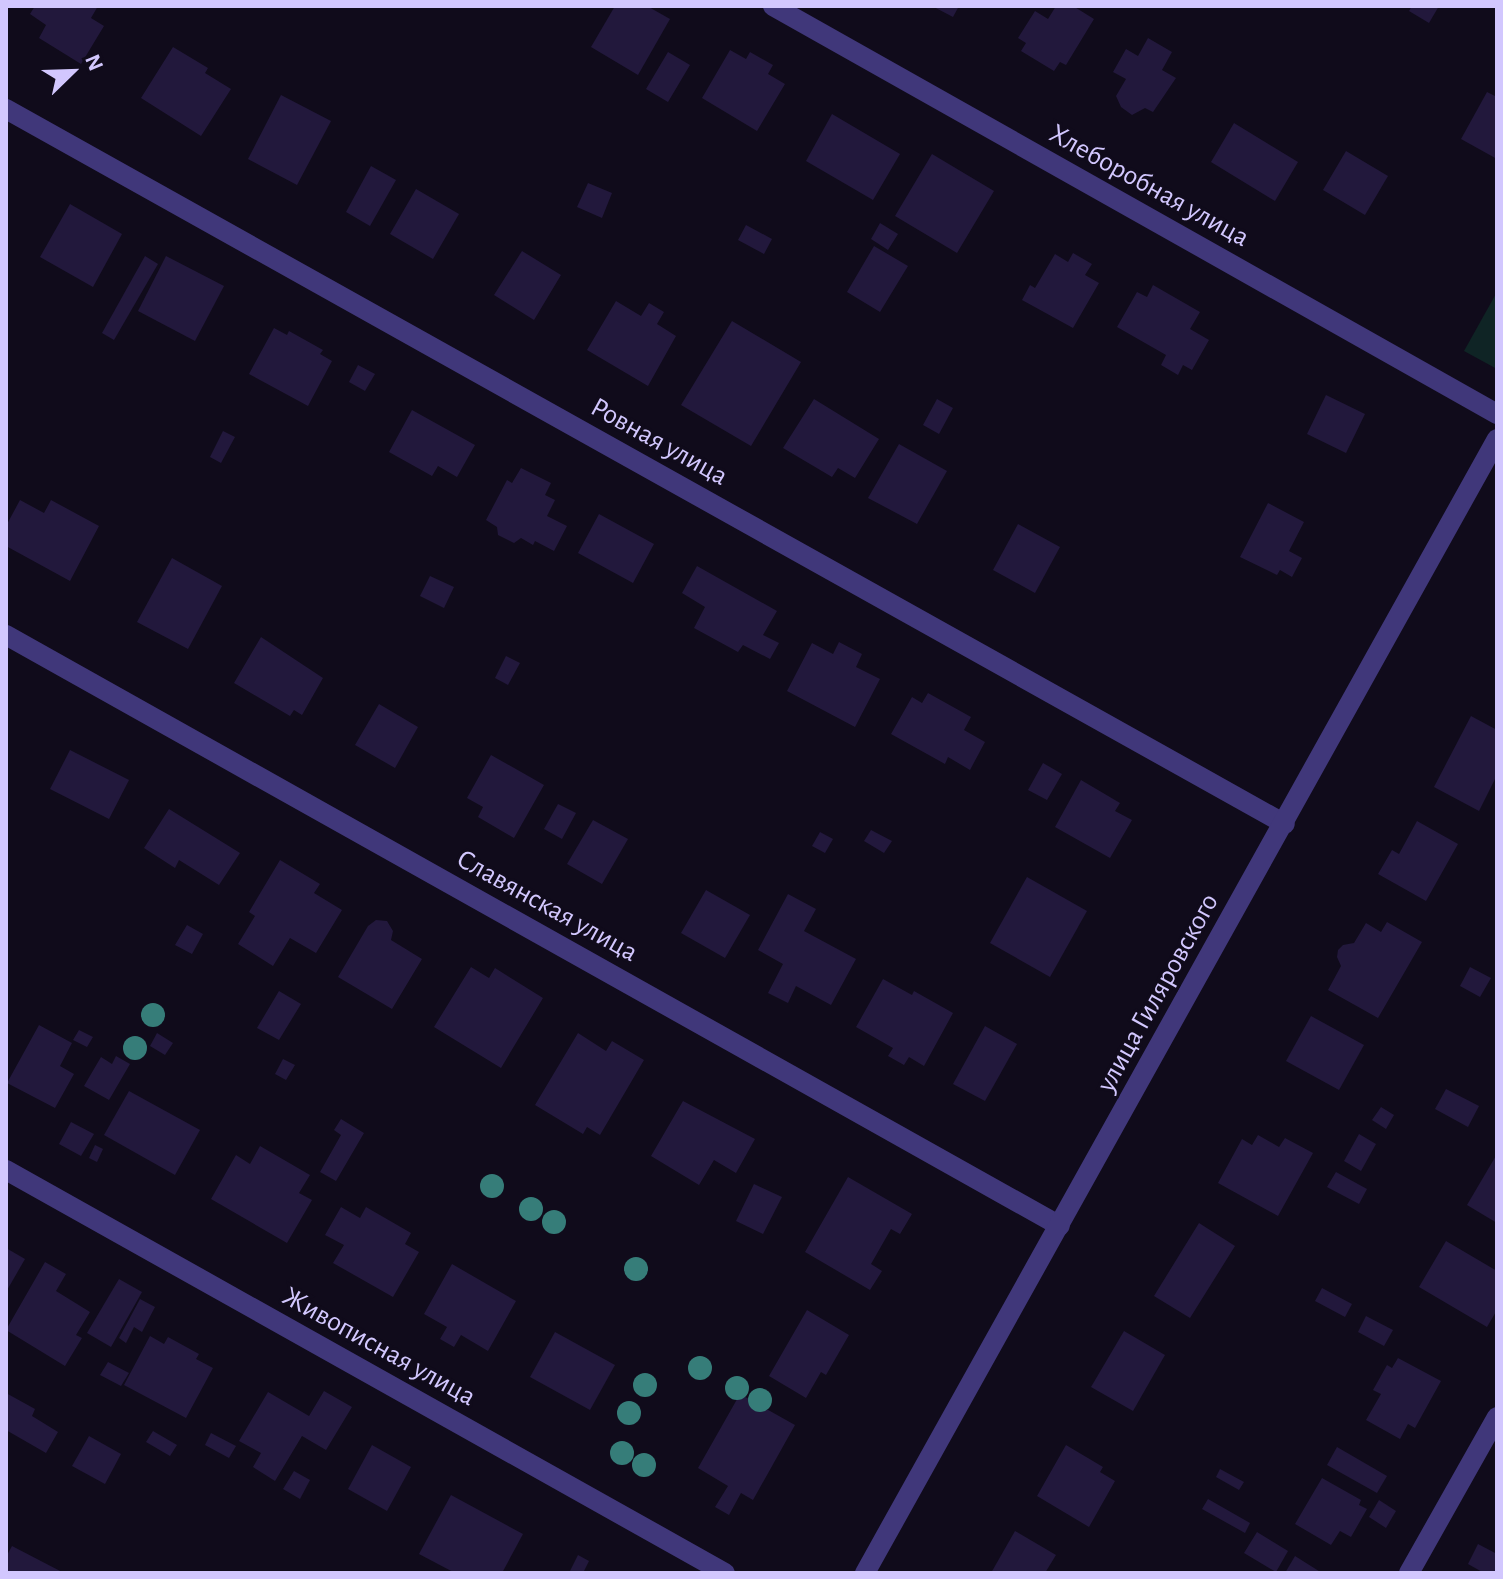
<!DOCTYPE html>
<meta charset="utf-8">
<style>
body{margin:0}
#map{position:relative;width:1503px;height:1579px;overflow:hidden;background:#100b1b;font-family:"Alegreya Sans",sans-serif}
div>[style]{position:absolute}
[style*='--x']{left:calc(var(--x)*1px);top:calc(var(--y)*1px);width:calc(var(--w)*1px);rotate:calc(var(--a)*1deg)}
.green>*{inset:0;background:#0f2425}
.building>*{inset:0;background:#22183c}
.minor>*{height:20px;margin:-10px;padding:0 10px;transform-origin:10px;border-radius:10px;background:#40377a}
.tertiary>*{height:20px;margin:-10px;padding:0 10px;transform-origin:10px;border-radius:10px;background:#40377a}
.trees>*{width:24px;height:24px;margin:-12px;border-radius:50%;background:#367d79}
span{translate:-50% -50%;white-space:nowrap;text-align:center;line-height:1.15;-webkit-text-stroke:6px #100b1b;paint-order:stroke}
.street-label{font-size:28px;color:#d2c7fe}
.frame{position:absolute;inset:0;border:8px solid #d2c7fe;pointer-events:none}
.north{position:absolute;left:32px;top:32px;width:80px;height:80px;-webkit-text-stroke:6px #100b1b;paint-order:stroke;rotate:67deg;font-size:22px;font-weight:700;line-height:32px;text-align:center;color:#d2c7fe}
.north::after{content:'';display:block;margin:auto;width:28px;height:36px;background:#d2c7fe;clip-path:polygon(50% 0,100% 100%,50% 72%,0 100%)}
</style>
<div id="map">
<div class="green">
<i style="clip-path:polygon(1497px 292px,1497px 369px,1464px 351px)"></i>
</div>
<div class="building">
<i style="clip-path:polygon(35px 6px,98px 6px,91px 18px,104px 26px,81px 64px,39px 38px,46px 25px,30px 14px)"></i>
<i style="clip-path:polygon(615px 6px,647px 6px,670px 19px,638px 75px,591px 47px)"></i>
<i style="clip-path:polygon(932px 6px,959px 6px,953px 17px)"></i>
<i style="clip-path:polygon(1056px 6px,1073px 6px,1094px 19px,1066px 65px,1060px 62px,1054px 71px,1021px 51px,1026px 43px,1018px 38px,1035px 11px,1048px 19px)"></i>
<i style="clip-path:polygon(1412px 6px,1439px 6px,1429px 23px,1409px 11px)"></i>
<i style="clip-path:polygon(1148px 38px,1172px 52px,1162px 70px,1176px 78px,1153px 112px,1145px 108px,1132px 115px,1121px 107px,1116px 96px,1126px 79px,1113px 72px,1126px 49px,1138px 56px)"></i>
<i style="clip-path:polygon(173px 47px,208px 68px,205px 73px,231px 89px,201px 136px,141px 98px)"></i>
<i style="clip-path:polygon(730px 50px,746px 59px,750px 52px,773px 65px,768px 74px,785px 84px,757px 131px,702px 98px)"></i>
<i style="clip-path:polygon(668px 52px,690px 65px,668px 102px,646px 89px)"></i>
<i style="clip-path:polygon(1487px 92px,1497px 97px,1497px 159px,1461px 139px)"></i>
<i style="clip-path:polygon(281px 95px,331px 121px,297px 185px,248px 159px)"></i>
<i style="clip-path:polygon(832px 114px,900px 154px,873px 200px,806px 161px)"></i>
<i style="clip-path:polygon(1234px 123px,1298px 162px,1275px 201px,1211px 162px)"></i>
<i style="clip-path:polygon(1346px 151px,1388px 176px,1365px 215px,1323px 190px)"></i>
<i style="clip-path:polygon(932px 154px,994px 191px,957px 253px,895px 216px)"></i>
<i style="clip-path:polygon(371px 166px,396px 180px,370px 226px,346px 212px)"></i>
<i style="clip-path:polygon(588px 183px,612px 193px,602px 218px,577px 207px)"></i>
<i style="clip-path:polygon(416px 189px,459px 214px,433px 259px,390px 234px)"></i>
<i style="clip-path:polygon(70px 204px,122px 234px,93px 287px,40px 257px)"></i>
<i style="clip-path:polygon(880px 223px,898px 234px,888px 250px,871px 239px)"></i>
<i style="clip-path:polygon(746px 225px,772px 239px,764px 254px,738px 240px)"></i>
<i style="clip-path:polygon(874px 246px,908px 266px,880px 312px,847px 292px)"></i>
<i style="clip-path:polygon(522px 251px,561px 275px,534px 320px,494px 295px)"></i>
<i style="clip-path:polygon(1073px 253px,1092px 264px,1085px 275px,1099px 283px,1073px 328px,1022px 300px,1030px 285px,1035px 288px,1055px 254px,1068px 262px)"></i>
<i style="clip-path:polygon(145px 256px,158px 264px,114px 340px,102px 333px)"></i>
<i style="clip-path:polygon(166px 256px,224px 286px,195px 341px,138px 311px)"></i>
<i style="clip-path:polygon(1153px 285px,1200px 312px,1190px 329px,1209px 340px,1192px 370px,1183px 365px,1178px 375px,1161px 365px,1166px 355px,1117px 327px,1137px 292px,1147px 297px)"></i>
<i style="clip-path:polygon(616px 301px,641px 316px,649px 303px,664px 312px,657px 324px,676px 336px,648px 386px,587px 350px)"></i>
<i style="clip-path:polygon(732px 321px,801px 362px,751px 446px,681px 405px)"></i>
<i style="clip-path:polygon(274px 328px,287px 335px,289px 331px,323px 350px,320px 354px,332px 361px,308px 406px,249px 374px)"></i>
<i style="clip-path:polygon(358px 365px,375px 374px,365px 391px,349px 382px)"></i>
<i style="clip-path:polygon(1326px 395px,1365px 414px,1346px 453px,1307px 434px)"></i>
<i style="clip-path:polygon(814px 399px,879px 439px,855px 478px,838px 468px,832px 477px,783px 448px)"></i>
<i style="clip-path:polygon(937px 399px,953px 408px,939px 434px,923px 425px)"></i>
<i style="clip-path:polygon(412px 410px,475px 445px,457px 477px,438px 466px,432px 476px,389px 452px)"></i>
<i style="clip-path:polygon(223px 431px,235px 437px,221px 463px,210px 457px)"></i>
<i style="clip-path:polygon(899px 444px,947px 471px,917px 524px,868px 498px)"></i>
<i style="clip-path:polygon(521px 468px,551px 483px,545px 495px,555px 500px,547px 516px,567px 526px,554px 551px,535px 541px,533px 545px,521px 538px,514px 543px,498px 535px,497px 527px,486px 520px,507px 480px,512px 483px)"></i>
<i style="clip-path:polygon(20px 500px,44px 513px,51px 500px,99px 526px,70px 581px,6px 546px,6px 526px)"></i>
<i style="clip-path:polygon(1268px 503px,1304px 522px,1289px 551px,1302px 558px,1292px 577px,1280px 570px,1277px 575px,1240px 557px)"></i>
<i style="clip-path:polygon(599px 514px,654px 544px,633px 583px,578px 553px)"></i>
<i style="clip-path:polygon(1018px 524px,1060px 547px,1035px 593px,993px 570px)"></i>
<i style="clip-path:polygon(172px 558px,222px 586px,188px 649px,137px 622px)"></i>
<i style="clip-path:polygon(697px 566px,777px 611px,763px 635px,779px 643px,770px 659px,743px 645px,738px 652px,694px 628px,705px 607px,682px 593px)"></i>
<i style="clip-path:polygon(430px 576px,454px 587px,444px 608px,420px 596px)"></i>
<i style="clip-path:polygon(261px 637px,323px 678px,302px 715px,294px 710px,290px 716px,234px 683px)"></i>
<i style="clip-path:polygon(839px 642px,862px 654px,856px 667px,880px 679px,855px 727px,787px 691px,812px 643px,833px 654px)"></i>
<i style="clip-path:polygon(506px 656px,520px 663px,508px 685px,495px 678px)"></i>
<i style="clip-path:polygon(928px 693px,971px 717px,964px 730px,985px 742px,970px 770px,948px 757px,945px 764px,891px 734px,912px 697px,922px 703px)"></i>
<i style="clip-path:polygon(379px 704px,418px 727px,395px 768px,355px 745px)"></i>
<i style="clip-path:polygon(1471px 716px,1497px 730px,1497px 775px,1479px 811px,1434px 787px)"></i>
<i style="clip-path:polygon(70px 750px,129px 780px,109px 819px,50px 789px)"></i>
<i style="clip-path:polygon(491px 755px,544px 785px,514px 838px,478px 817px,483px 807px,467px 798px)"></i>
<i style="clip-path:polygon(1043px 763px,1062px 774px,1047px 800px,1028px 790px)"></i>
<i style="clip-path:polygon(1081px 780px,1120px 803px,1115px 811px,1132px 820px,1110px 858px,1055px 827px)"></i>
<i style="clip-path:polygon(558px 804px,576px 813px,562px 839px,544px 829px)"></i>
<i style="clip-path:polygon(169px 809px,240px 853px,219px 885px,179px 860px,175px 868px,144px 848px)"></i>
<i style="clip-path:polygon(593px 820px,628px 839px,602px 884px,567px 864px)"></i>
<i style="clip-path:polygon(1417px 821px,1458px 844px,1426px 901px,1378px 874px,1392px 850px,1399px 854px)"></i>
<i style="clip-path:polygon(871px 830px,892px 841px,884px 853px,864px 841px)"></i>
<i style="clip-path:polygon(820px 832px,833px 839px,825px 853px,812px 846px)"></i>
<i style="clip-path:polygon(280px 860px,320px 884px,314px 893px,342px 910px,316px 953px,290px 938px,273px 966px,238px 944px,255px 916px,249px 912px)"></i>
<i style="clip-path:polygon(1027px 877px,1087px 911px,1050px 977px,990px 943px)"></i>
<i style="clip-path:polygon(706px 890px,750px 915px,725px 958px,681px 933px)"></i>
<i style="clip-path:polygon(788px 894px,816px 909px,804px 931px,856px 959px,831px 1005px,796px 986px,788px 1003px,768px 993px,783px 964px,758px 950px)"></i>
<i style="clip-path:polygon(376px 920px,387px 921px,393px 931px,391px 940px,422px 959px,392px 1009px,338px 977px,368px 926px)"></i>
<i style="clip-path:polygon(1387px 922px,1422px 942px,1378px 1018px,1328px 990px,1341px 966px,1337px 957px,1338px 950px,1343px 945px,1354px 943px,1366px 923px,1381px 932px)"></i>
<i style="clip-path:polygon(187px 925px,203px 934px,192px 954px,175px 945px)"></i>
<i style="clip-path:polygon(471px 967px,489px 978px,495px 968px,543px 998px,501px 1068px,434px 1027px)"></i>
<i style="clip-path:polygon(1470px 967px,1491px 978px,1480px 997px,1460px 986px)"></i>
<i style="clip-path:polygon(883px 979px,912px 995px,914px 991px,953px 1013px,924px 1066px,909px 1057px,904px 1065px,888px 1056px,893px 1048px,856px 1027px)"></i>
<i style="clip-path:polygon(279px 991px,301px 1004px,279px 1040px,257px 1028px)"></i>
<i style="clip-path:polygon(1311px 1016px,1364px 1045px,1339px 1090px,1286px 1061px)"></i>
<i style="clip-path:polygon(39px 1025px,72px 1043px,60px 1066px,74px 1074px,55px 1108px,7px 1083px)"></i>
<i style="clip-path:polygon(985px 1026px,1017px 1044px,985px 1101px,953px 1084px)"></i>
<i style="clip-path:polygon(79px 1030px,93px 1037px,87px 1047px,73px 1040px)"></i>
<i style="clip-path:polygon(157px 1033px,173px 1043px,165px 1055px,150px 1046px)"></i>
<i style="clip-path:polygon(578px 1033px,606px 1051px,612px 1041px,644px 1060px,600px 1135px,587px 1127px,583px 1134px,535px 1105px)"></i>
<i style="clip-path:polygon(116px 1056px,130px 1064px,109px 1100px,84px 1086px,101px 1057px,112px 1064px)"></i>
<i style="clip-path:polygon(283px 1059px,295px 1065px,286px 1080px,275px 1074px)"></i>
<i style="clip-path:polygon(1446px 1089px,1479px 1106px,1468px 1127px,1435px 1109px)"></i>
<i style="clip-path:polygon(129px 1091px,200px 1130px,175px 1175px,104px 1135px)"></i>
<i style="clip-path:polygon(683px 1101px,755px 1139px,736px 1173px,714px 1160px,699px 1185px,651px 1156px)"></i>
<i style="clip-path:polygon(1381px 1107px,1394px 1115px,1386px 1129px,1372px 1120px)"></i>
<i style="clip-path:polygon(341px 1119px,364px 1133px,336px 1181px,320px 1172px,341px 1135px,334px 1130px)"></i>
<i style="clip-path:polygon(71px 1122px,94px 1134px,81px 1156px,59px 1144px)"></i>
<i style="clip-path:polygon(1359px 1134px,1376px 1144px,1361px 1171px,1344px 1161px)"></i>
<i style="clip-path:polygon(1258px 1135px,1279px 1147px,1285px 1138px,1313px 1153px,1278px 1216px,1218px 1183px,1242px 1139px,1252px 1145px)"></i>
<i style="clip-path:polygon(95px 1145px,103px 1149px,97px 1162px,89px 1158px)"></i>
<i style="clip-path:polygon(260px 1146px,310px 1175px,299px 1193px,312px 1200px,287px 1243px,211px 1199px,236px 1155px,250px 1164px)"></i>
<i style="clip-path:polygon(1497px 1154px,1497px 1223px,1467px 1205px)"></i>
<i style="clip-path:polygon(1336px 1172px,1367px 1189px,1359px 1204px,1327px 1187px)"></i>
<i style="clip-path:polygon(848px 1177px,912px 1214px,900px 1234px,891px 1229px,871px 1264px,882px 1271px,870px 1290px,805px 1252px)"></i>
<i style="clip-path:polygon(754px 1184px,782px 1197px,763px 1234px,736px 1221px)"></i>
<i style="clip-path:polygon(341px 1207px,360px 1218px,366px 1207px,411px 1233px,405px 1244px,419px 1252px,393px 1297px,333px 1263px,344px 1245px,325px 1235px)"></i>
<i style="clip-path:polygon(1199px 1223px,1235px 1246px,1190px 1318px,1154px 1296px)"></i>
<i style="clip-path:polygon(1446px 1241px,1497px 1271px,1497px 1310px,1487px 1327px,1419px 1287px)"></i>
<i style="clip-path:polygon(6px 1248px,25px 1259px,6px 1292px)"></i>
<i style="clip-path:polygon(45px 1262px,66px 1274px,56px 1291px,90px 1312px,76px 1335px,82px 1338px,65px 1366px,6px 1330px)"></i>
<i style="clip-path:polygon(452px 1264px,516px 1301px,488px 1351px,461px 1335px,454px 1347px,440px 1339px,447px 1327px,424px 1314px)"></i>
<i style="clip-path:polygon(119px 1279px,142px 1292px,111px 1347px,87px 1333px)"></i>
<i style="clip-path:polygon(1322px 1288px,1352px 1304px,1345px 1317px,1315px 1301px)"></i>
<i style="clip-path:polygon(140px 1299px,155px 1307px,142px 1332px,134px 1327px,126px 1343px,119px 1338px)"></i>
<i style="clip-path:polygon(807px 1310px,849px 1335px,826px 1375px,821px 1372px,806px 1398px,769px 1376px)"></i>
<i style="clip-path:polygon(1366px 1316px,1393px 1330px,1384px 1346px,1358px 1332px)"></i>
<i style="clip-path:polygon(1124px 1331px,1165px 1355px,1133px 1411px,1091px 1387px)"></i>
<i style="clip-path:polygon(555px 1332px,615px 1365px,590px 1410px,530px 1377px)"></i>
<i style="clip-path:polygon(150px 1336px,164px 1344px,168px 1337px,199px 1354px,196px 1359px,213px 1368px,186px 1418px,124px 1385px)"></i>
<i style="clip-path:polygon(1398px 1358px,1441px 1381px,1415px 1428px,1408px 1424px,1400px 1439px,1366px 1420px,1381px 1394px,1373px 1390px,1387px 1365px,1392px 1368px)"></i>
<i style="clip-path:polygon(108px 1362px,129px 1373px,121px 1386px,100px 1375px)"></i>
<i style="clip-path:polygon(324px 1391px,352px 1407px,326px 1450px,302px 1436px,275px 1481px,253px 1467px,261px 1453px,239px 1441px,268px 1392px,309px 1416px)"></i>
<i style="clip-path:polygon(6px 1393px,35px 1409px,32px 1416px,58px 1432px,46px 1453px,6px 1430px)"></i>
<i style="clip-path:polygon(740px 1394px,795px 1425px,753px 1500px,741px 1493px,729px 1515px,715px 1507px,728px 1486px,698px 1468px)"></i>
<i style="clip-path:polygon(153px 1431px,177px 1445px,170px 1456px,146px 1442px)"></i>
<i style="clip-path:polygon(211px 1433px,236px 1446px,229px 1458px,205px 1445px)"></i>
<i style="clip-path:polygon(89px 1436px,121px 1454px,105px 1484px,72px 1466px)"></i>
<i style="clip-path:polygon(372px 1445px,411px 1467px,387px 1511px,348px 1489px)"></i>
<i style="clip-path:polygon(1066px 1445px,1103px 1467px,1100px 1472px,1115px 1481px,1089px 1527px,1037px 1496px)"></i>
<i style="clip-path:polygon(1337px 1447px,1387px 1476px,1377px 1493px,1327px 1465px)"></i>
<i style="clip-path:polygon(1220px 1469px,1244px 1482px,1239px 1490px,1216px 1477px)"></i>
<i style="clip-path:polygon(294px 1471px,310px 1480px,300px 1499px,283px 1489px)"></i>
<i style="clip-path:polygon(1322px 1478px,1361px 1500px,1359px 1505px,1367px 1509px,1351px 1537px,1340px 1531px,1331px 1545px,1295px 1524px)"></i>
<i style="clip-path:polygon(451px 1495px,523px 1534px,502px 1573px,455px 1573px,419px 1554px)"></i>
<i style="clip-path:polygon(1208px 1499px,1250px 1523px,1245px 1533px,1202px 1509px)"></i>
<i style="clip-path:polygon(1379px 1500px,1396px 1511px,1386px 1528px,1369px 1517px)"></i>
<i style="clip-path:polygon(1015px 1531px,1056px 1555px,1045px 1573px,991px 1573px)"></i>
<i style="clip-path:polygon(1257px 1532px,1288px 1551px,1276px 1572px,1244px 1553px)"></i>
<i style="clip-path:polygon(1478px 1544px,1497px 1554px,1497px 1573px,1484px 1573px,1468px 1564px)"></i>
<i style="clip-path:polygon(12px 1546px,64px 1573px,6px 1573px,6px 1557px)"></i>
<i style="clip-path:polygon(578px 1555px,589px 1561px,583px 1573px,569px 1573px)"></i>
<i style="clip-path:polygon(1295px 1556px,1322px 1573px,1285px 1573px)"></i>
</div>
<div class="minor">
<i style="--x:773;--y:6;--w:831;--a:29.4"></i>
<i style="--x:6;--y:109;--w:1465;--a:29.21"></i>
<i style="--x:6;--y:635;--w:1208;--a:29.28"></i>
<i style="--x:6;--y:1170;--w:824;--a:29.27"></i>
<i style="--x:1409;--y:1573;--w:179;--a:-60.6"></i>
</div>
<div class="tertiary">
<i style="--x:865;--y:1573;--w:1298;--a:-60.87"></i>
</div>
<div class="trees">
<i style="left:153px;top:1015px"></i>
<i style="left:135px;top:1048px"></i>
<i style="left:492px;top:1186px"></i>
<i style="left:531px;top:1209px"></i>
<i style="left:554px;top:1222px"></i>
<i style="left:636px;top:1269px"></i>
<i style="left:700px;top:1368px"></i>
<i style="left:645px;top:1385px"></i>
<i style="left:737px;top:1388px"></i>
<i style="left:760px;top:1400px"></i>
<i style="left:629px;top:1413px"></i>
<i style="left:622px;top:1453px"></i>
<i style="left:644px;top:1465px"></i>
</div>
<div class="street-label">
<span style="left:1149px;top:186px;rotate:29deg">Хлеборобная улица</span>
<span style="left:659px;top:442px;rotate:29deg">Ровная улица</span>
<span style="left:547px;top:906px;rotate:29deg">Славянская улица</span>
<span style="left:1158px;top:993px;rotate:-61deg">улица Гиляровского</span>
<span style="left:379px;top:1347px;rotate:29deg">Живописная улица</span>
</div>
<div class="frame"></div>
<div class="north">N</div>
</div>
